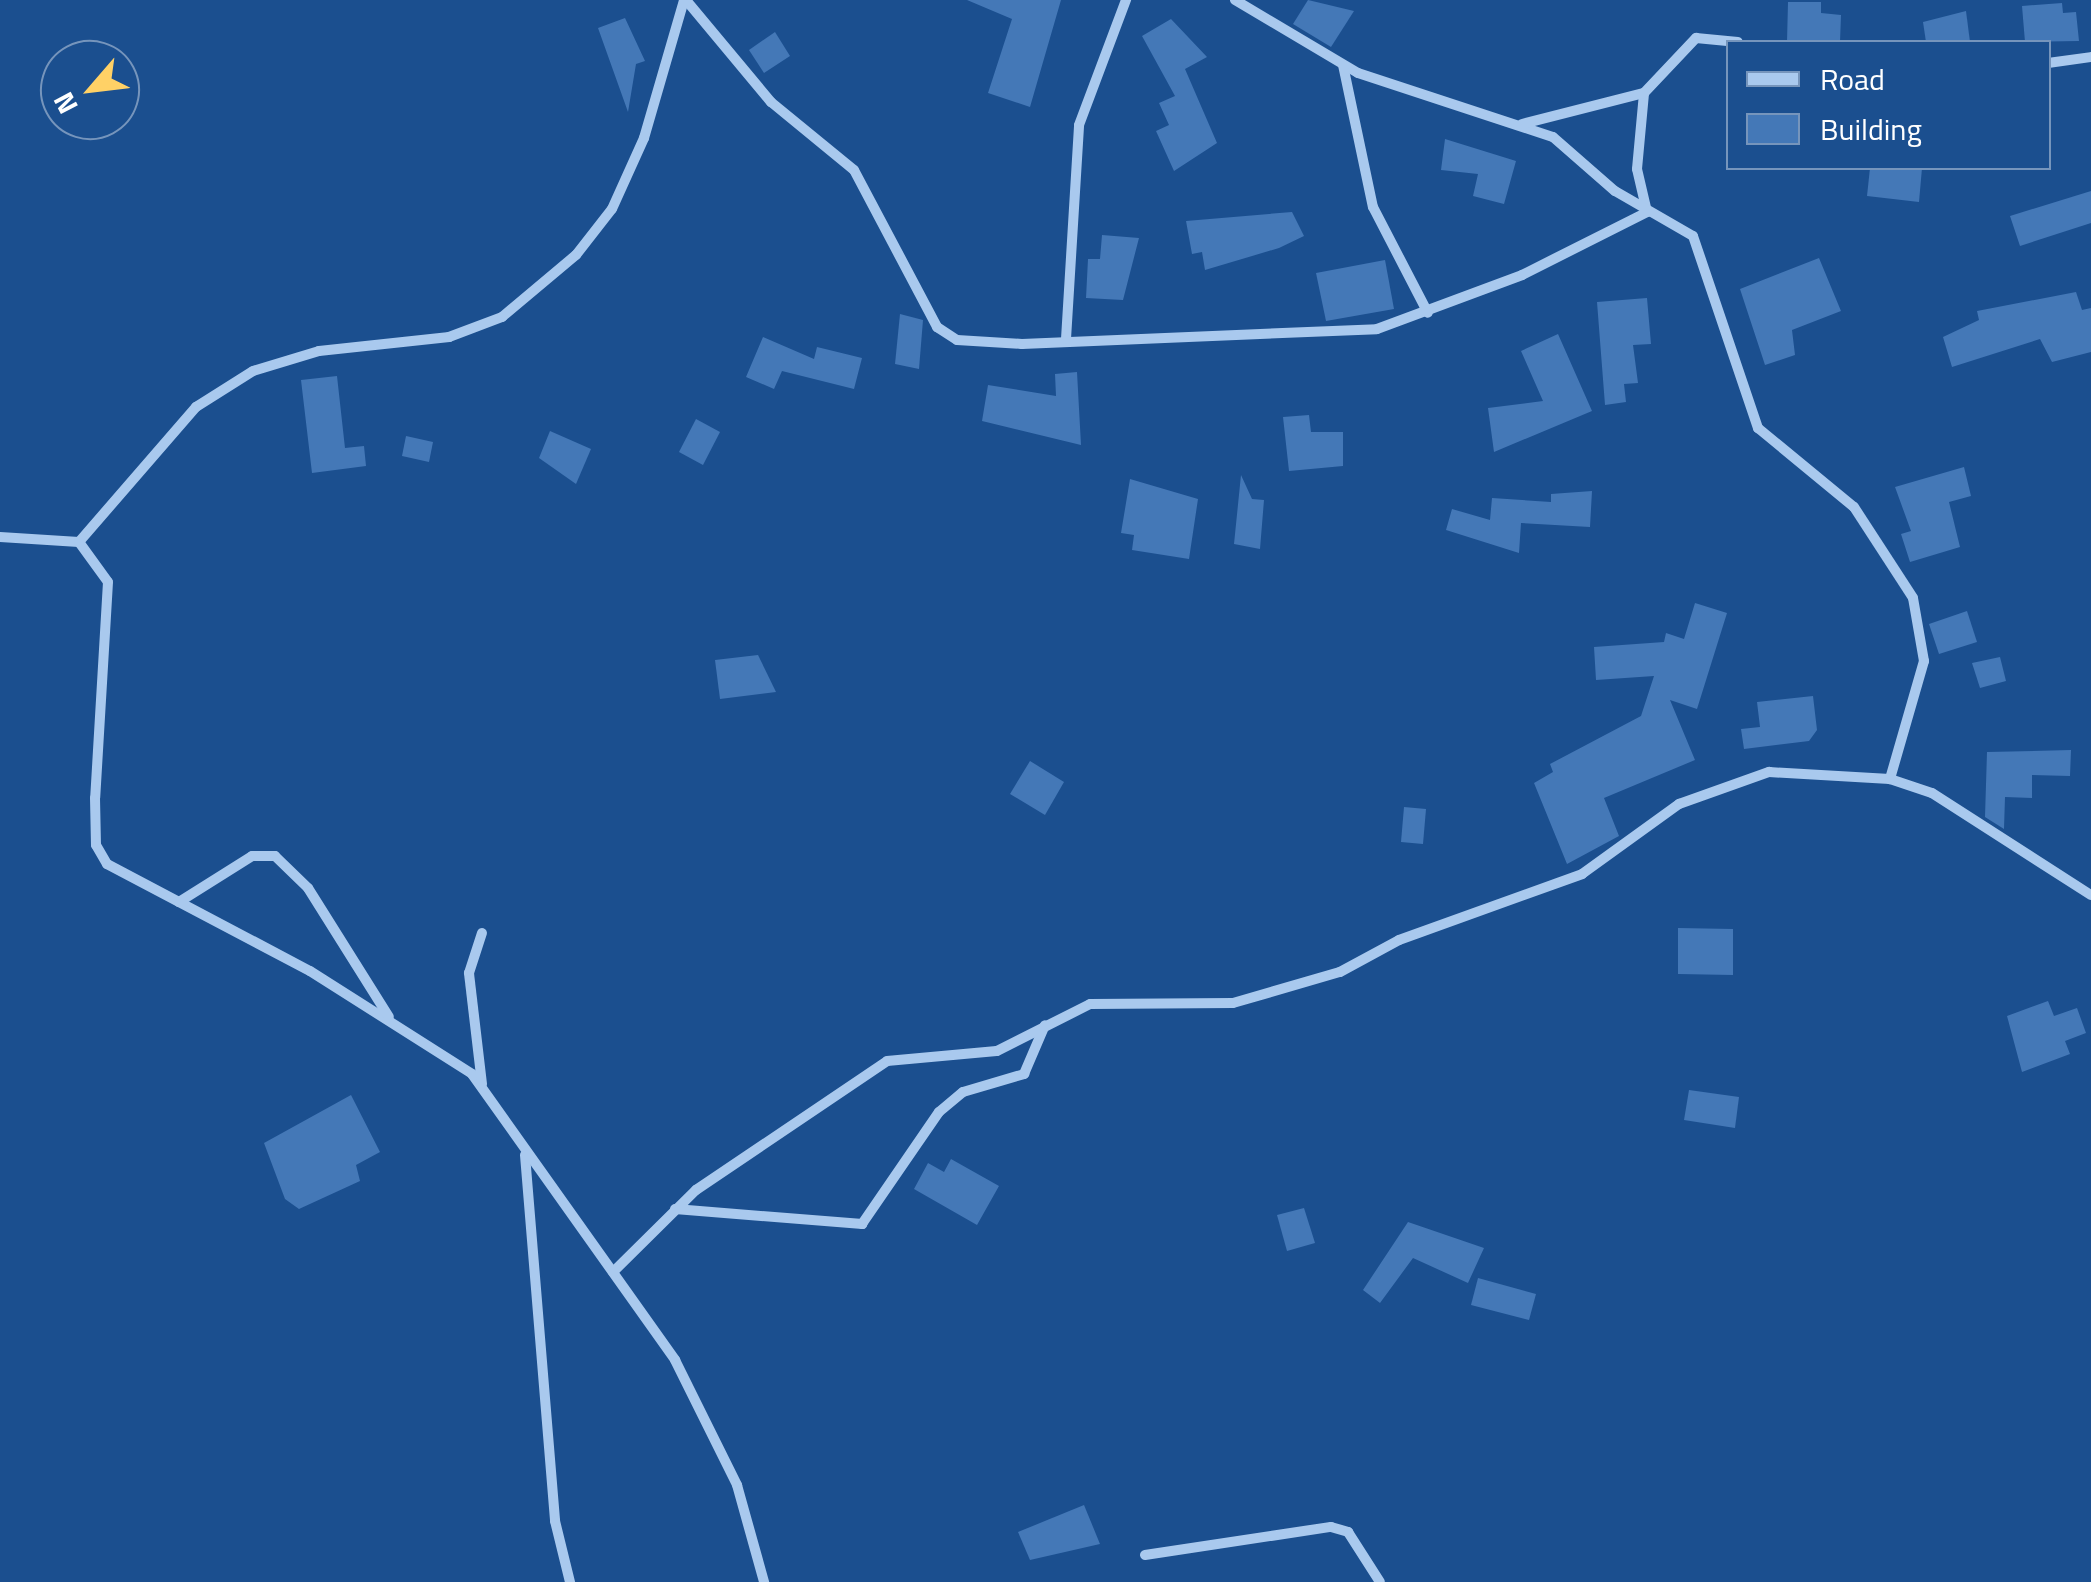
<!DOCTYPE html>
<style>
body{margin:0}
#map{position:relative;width:2091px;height:1582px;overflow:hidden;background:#1b4f8f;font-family:"Titillium Web",sans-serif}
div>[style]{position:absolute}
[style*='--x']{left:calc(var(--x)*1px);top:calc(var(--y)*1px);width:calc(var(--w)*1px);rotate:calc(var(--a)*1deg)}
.building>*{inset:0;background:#4478b7}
.minor>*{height:10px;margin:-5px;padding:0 5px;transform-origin:5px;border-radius:5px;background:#a9c9ee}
span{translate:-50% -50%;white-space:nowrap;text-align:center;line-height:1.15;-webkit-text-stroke:8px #1b4f8f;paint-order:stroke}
.legend{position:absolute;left:1726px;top:40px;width:325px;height:130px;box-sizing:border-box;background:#1b4f8f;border:2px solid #7695bc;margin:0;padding:12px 18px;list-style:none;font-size:30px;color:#fff}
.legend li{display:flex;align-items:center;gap:20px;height:50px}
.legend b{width:50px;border:2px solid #7695bc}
.north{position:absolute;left:40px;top:40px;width:100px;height:100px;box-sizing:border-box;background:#1b4f8f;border:2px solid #7695bc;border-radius:50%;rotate:242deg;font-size:28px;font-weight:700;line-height:40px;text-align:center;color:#fff}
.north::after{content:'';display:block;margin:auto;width:35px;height:45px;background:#ffd166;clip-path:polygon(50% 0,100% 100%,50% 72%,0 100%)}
</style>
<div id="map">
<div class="building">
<i style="clip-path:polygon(967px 0,1061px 0,1030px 107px,988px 93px,1012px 19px)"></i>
<i style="clip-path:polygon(1308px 0,1354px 11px,1331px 47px,1293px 24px)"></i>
<i style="clip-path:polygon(1788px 2px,1821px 2px,1821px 13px,1841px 15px,1840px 42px,1787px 42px)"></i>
<i style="clip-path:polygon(2062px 3px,2063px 13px,2076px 12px,2079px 41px,2025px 42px,2022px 6px)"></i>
<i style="clip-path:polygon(1966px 11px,1970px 42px,1926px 42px,1923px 22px)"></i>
<i style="clip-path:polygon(625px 18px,645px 61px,636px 64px,628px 112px,598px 28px)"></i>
<i style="clip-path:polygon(1171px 19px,1207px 57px,1185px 69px,1217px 143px,1174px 171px,1156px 131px,1169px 125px,1159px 103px,1175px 96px,1142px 36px)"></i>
<i style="clip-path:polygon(775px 32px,790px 56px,764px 73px,749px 50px)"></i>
<i style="clip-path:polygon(1445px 139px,1516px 161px,1504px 204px,1473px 196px,1478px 174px,1441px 170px)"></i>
<i style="clip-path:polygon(1870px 168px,1922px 168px,1919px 202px,1867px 196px)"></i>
<i style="clip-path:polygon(2091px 191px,2091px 223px,2020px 246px,2010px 216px)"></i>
<i style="clip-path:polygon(1292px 212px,1304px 236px,1279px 248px,1205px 270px,1202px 252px,1192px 254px,1186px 221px)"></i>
<i style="clip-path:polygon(1102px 235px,1139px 238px,1123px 300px,1086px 298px,1088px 259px,1100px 259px)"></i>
<i style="clip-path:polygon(1819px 258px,1841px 311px,1792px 330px,1795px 355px,1765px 365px,1740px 289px)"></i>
<i style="clip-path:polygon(1385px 260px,1394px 309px,1326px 321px,1316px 273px)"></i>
<i style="clip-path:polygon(2076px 292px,2082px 310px,2091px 308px,2091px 352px,2052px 362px,2040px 339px,1952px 367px,1943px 337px,1979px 320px,1977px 311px)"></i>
<i style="clip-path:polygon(1647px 298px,1651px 344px,1633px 345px,1638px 383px,1624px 384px,1626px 402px,1605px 405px,1597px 302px)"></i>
<i style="clip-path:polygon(900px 314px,923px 320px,919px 369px,895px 364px)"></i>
<i style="clip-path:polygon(1558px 334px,1592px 411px,1494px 452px,1488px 408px,1543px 401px,1521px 351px)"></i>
<i style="clip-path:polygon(763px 337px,814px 359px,817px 347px,862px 358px,854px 389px,782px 371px,774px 389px,746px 377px)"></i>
<i style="clip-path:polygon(1077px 372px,1081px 445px,982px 421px,988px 385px,1056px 396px,1055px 374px)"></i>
<i style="clip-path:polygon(337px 376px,345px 448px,364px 446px,366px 466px,312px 473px,301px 380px)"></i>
<i style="clip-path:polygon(1309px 415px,1311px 432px,1343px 432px,1343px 466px,1289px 471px,1283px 417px)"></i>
<i style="clip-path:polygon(696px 419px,720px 432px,703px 465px,679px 452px)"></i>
<i style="clip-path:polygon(550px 431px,591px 449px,576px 484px,539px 458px)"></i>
<i style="clip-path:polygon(406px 436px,433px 442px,429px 462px,402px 456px)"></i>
<i style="clip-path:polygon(1964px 467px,1971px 496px,1949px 502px,1960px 547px,1910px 562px,1901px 534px,1911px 531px,1895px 487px)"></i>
<i style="clip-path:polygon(1241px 475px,1252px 499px,1264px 500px,1260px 549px,1234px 544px)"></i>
<i style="clip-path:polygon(1130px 479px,1198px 499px,1189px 559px,1132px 550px,1134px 535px,1121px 533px)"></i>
<i style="clip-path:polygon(1592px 491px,1590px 527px,1521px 523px,1519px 553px,1446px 530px,1452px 509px,1490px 520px,1492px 498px,1551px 502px,1551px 494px)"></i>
<i style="clip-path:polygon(1695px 603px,1727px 613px,1697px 709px,1670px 700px,1695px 760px,1604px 798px,1619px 836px,1567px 864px,1534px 783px,1553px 772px,1550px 764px,1641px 716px,1654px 676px,1596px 680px,1594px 647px,1664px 642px,1666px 633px,1684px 639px)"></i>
<i style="clip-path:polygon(1967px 611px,1977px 642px,1939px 654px,1929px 624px)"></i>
<i style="clip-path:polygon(758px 655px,776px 692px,720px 699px,715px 660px)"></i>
<i style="clip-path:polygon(2000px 657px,2006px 681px,1980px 688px,1972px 663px)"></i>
<i style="clip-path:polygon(1813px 696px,1817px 730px,1809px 741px,1744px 749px,1741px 729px,1760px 727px,1757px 702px)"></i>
<i style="clip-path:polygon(2071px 750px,2070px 776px,2032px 775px,2032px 798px,2005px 797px,2004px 829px,1985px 817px,1987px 752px)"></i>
<i style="clip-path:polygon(1030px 761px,1064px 782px,1045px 815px,1010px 794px)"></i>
<i style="clip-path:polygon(1404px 807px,1426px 809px,1423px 844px,1401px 842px)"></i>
<i style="clip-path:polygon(1678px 928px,1733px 929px,1733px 975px,1678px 974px)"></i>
<i style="clip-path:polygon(2048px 1001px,2054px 1016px,2077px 1008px,2086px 1033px,2065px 1041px,2070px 1054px,2022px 1072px,2007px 1016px)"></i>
<i style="clip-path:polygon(1689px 1090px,1739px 1097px,1735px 1128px,1684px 1120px)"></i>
<i style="clip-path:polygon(351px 1095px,380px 1152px,356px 1165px,360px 1181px,299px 1209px,285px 1199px,264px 1143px)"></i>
<i style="clip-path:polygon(951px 1159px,999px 1186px,977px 1225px,914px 1189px,928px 1163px,944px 1172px)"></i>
<i style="clip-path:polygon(1304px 1208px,1315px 1243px,1287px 1251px,1277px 1215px)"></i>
<i style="clip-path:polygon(1408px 1222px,1484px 1248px,1468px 1283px,1413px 1258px,1380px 1303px,1363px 1290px)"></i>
<i style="clip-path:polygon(1478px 1278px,1536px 1294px,1529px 1320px,1471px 1305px)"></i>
<i style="clip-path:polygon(1084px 1505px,1100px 1544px,1030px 1560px,1018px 1532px)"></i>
</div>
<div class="minor">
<i style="--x:686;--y:0;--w:133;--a:50.2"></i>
<i style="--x:771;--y:102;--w:107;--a:39.3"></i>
<i style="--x:854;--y:170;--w:178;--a:62.1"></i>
<i style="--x:937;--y:327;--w:24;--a:33"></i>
<i style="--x:957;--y:340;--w:65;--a:3.5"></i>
<i style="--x:1022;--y:344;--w:355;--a:-2.4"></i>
<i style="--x:1377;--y:329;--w:155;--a:-20.4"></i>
<i style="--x:1522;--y:275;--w:140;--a:-26.7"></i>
<i style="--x:1647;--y:212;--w:44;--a:-103.1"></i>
<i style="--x:1637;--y:169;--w:76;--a:-84.7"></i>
<i style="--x:1644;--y:93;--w:76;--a:-46.6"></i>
<i style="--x:1696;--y:38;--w:42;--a:5.4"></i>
<i style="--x:1235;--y:0;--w:143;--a:30.7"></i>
<i style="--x:1358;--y:73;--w:205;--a:18.2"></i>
<i style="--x:1553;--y:137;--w:82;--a:41.1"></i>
<i style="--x:1615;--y:191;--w:90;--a:30"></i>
<i style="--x:1693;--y:236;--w:203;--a:71.3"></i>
<i style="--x:1758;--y:428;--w:124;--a:39.5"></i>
<i style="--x:1854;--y:507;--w:108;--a:57"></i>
<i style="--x:1913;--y:598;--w:64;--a:80.1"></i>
<i style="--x:1924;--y:661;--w:123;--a:106.1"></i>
<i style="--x:2048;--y:63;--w:43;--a:-7.9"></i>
<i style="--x:1343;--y:65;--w:145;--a:78.1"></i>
<i style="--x:1373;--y:207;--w:119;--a:62.6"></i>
<i style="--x:1522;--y:124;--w:126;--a:-14.3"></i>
<i style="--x:1066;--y:339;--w:214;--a:-86.5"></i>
<i style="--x:1079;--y:125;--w:134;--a:-69.4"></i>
<i style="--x:0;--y:537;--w:79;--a:3.6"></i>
<i style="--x:79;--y:542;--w:49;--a:54.1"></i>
<i style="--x:108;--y:582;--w:216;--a:93.4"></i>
<i style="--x:95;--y:798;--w:47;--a:88.8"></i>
<i style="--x:96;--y:845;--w:22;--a:60"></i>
<i style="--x:107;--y:864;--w:229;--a:27.8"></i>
<i style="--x:310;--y:971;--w:192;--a:32.4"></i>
<i style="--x:472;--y:1074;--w:351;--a:54.6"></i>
<i style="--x:675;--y:1360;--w:140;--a:63.6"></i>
<i style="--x:737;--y:1485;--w:101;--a:74.4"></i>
<i style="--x:79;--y:542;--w:179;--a:-49.1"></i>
<i style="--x:196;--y:407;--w:67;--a:-32.3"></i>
<i style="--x:253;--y:371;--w:69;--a:-16.9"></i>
<i style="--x:319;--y:351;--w:131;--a:-6.1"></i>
<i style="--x:449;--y:337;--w:57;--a:-20.7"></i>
<i style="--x:502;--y:317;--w:97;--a:-40"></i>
<i style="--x:576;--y:255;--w:58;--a:-52"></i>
<i style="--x:612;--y:209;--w:78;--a:-65.7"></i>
<i style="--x:644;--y:138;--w:144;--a:-73.8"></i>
<i style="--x:179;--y:902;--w:86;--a:-32.2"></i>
<i style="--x:252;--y:856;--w:23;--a:0"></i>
<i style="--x:275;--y:856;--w:46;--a:44.1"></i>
<i style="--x:308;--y:888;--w:152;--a:57.9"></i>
<i style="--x:482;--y:1084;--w:112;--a:-96.7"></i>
<i style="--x:469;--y:973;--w:42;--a:-72"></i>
<i style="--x:525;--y:1155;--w:367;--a:85.3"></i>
<i style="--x:555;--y:1521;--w:63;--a:76.2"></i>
<i style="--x:675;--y:1209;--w:188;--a:4.6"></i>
<i style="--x:862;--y:1224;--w:136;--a:-55.5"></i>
<i style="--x:939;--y:1112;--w:31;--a:-40"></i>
<i style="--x:963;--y:1092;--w:64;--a:-16.4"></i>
<i style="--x:1024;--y:1074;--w:53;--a:-66.8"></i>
<i style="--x:613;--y:1272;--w:117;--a:-44.7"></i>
<i style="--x:696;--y:1190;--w:230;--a:-34"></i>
<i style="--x:887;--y:1061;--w:110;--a:-5.2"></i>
<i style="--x:997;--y:1051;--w:104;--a:-26.8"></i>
<i style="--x:1090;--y:1004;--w:143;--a:-0.4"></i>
<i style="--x:1233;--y:1003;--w:111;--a:-16.2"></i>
<i style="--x:1340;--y:972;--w:67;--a:-28.5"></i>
<i style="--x:1399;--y:940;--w:195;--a:-19.8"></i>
<i style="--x:1582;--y:874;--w:120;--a:-35.8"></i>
<i style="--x:1679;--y:804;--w:96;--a:-19.6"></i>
<i style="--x:1769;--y:772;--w:121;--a:3.3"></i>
<i style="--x:1890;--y:779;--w:44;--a:18.4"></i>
<i style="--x:1932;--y:793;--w:189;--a:32.7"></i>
<i style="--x:1145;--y:1555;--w:188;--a:-8.6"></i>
<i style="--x:1331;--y:1527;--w:18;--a:16"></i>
<i style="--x:1348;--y:1532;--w:59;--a:57.4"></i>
</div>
<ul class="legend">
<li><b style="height:12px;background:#a9c9ee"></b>Road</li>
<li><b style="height:28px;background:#4478b7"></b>Building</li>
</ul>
<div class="north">N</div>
</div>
